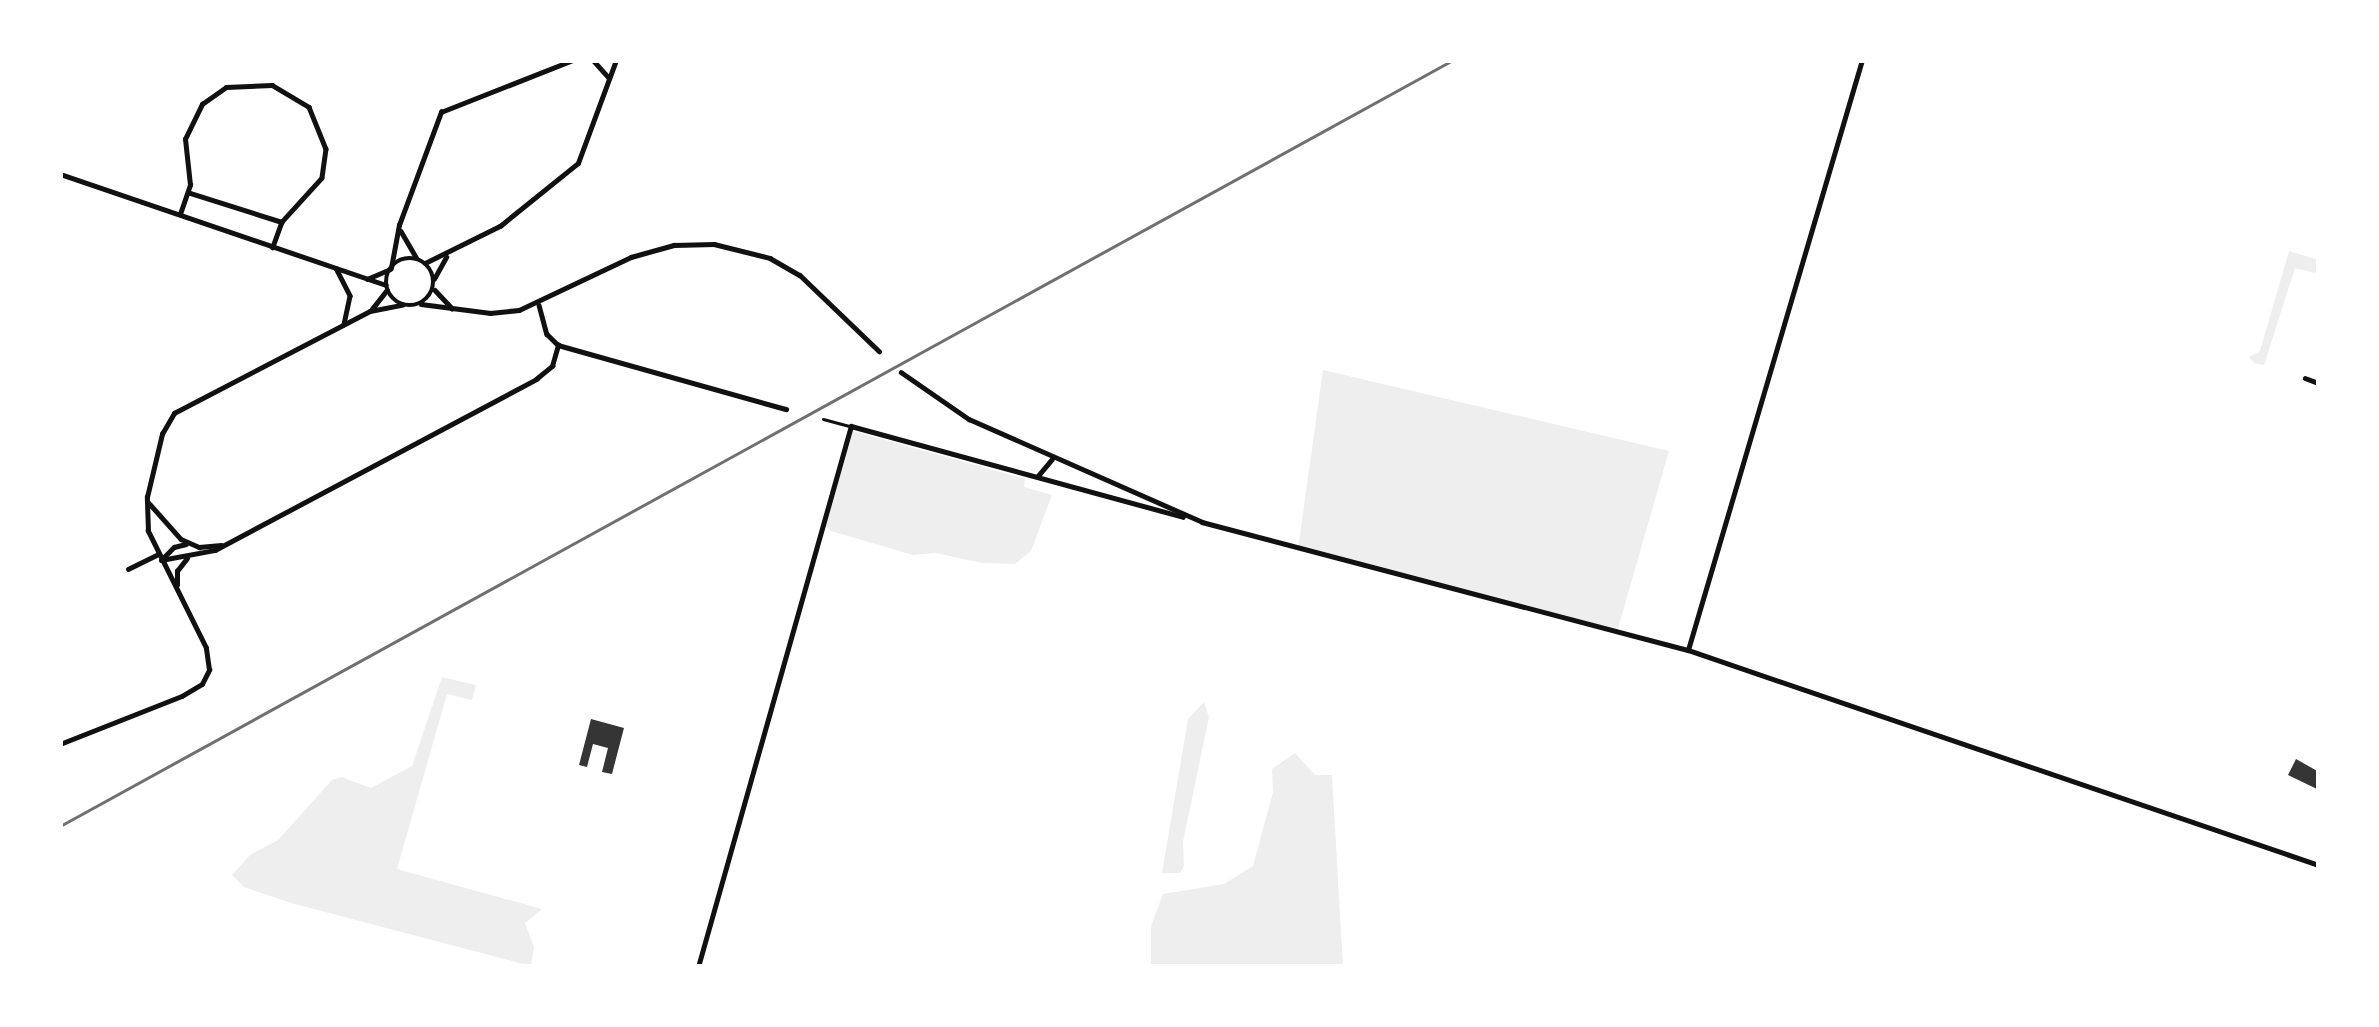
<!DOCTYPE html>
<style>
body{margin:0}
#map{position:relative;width:2379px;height:1027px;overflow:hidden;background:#fff;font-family:Signika,sans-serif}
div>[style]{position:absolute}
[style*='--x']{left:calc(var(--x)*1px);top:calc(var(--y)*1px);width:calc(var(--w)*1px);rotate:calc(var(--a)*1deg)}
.green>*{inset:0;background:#eee}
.building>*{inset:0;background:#353535}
.service>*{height:3px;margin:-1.5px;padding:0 1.5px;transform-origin:1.5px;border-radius:1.5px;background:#111}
.minor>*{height:4.5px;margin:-2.25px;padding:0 2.25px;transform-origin:2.25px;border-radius:2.25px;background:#111}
.minor>.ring{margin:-2.25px;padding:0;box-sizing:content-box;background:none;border:4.5px solid #111;border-radius:50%}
.rail>*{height:3px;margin:-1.5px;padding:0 1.5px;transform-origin:1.5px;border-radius:1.5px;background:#707070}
span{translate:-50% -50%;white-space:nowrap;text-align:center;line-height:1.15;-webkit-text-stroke:12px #fff;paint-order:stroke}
.frame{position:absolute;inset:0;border:63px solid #fff;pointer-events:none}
</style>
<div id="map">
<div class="green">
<i style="clip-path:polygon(2289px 251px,2319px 260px,2319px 274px,2295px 268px,2264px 365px,2254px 363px,2249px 357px,2260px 351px)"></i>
<i style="clip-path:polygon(1323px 370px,1669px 451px,1617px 632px,1298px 549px)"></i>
<i style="clip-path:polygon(853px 431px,1025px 479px,1024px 487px,1052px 495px,1031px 551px,1015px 564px,982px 563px,936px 553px,913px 555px,831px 531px,826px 526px)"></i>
<i style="clip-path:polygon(442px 677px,476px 685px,472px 700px,447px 694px,397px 869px,542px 909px,525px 923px,534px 947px,531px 966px,291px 903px,244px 887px,232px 875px,250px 855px,278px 840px,332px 780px,341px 777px,371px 788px,412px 766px)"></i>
<i style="clip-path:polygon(1204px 702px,1209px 717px,1183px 842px,1184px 866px,1180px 873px,1162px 873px,1188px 719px)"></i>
<i style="clip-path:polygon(1295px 753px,1315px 775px,1332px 775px,1343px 967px,1151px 967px,1151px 926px,1163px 894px,1224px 884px,1253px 866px,1273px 792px,1272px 769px)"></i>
</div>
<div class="building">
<i style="clip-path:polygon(591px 719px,624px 728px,612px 774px,602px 772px,608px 748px,593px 744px,587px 767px,579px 765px)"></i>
<i style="clip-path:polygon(2296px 759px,2319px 772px,2319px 790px,2288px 775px)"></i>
</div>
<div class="service">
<i style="--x:823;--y:419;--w:28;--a:15"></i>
</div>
<div class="minor">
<i style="--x:593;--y:60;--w:24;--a:48"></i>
<i style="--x:60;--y:174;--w:344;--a:18.8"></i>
<i style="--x:190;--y:193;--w:96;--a:17.5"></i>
<i style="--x:180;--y:214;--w:31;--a:-71"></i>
<i style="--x:190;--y:185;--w:46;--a:-96.2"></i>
<i style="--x:185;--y:139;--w:39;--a:-64"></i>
<i style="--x:202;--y:104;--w:29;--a:-35"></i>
<i style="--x:226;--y:87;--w:46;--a:-2.5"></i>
<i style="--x:272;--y:85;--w:43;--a:30.7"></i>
<i style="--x:309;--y:107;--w:45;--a:68"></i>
<i style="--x:326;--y:149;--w:29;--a:98"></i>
<i style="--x:322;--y:178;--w:59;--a:132.3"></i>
<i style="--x:282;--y:222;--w:27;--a:110"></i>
<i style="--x:401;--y:231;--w:30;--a:60"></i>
<i class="ring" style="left:386px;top:258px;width:43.5px;height:43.5px"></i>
<i style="--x:425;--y:263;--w:84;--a:-26.3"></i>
<i style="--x:500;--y:226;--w:100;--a:-38.9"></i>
<i style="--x:578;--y:163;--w:110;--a:-69.7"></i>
<i style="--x:336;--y:268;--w:31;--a:63"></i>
<i style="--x:350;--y:296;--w:29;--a:102"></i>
<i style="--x:391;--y:268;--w:44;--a:-79.5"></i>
<i style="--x:399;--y:225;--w:121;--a:-69.6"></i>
<i style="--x:441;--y:112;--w:142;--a:-21.5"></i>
<i style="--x:367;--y:279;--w:25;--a:-23"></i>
<i style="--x:434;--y:279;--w:25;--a:-61"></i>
<i style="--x:435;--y:290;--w:25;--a:47"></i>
<i style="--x:421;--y:304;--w:70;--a:7.4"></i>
<i style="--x:490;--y:313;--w:29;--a:-6"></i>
<i style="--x:519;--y:310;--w:124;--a:-25.3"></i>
<i style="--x:631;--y:257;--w:45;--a:-15.6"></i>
<i style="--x:674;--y:245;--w:40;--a:-1.4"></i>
<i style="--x:714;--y:244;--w:58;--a:14"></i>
<i style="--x:770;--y:258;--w:34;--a:30"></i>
<i style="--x:800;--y:275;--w:110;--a:43.9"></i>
<i style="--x:539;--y:305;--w:30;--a:75"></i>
<i style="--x:547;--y:334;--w:16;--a:45"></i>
<i style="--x:558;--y:345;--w:237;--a:15.7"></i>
<i style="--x:372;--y:309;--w:24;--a:-52"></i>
<i style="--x:901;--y:372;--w:83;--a:34.7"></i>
<i style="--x:969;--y:419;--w:255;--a:23.8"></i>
<i style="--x:1202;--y:522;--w:503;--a:14.76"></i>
<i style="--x:1688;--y:650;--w:667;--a:18.82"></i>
<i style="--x:2305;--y:378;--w:15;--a:20"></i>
<i style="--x:1037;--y:477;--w:23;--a:-50"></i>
<i style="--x:149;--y:503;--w:48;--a:48.4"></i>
<i style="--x:181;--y:539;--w:20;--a:24"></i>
<i style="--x:199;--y:547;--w:22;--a:-5"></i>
<i style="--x:161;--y:560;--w:55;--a:-10.5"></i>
<i style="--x:215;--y:550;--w:364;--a:-28"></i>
<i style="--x:536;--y:379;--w:21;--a:-39"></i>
<i style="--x:552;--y:366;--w:22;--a:-74"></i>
<i style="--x:161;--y:560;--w:18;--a:-45"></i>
<i style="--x:174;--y:547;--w:12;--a:-14"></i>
<i style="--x:128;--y:569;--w:34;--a:-26"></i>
<i style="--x:177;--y:585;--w:14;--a:-90"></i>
<i style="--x:177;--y:571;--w:16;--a:-52"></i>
<i style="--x:1688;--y:650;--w:615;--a:-73.57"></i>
<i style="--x:60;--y:744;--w:131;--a:-21.5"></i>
<i style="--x:182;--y:696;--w:23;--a:-31"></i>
<i style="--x:202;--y:684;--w:16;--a:-63"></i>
<i style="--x:209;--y:670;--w:22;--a:-98"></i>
<i style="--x:206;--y:648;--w:131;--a:-116.4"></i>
<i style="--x:148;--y:531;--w:34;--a:-92"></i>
<i style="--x:147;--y:497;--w:65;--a:-76.6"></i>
<i style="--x:162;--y:434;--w:24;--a:-60"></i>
<i style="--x:174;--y:413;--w:221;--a:-27.5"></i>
<i style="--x:370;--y:311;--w:33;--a:-11"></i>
<i style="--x:698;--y:967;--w:562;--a:-74.21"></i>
<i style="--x:851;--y:426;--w:344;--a:15.3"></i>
</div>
<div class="rail">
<i style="--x:60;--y:826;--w:1590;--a:-28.81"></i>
</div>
<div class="frame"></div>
</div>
